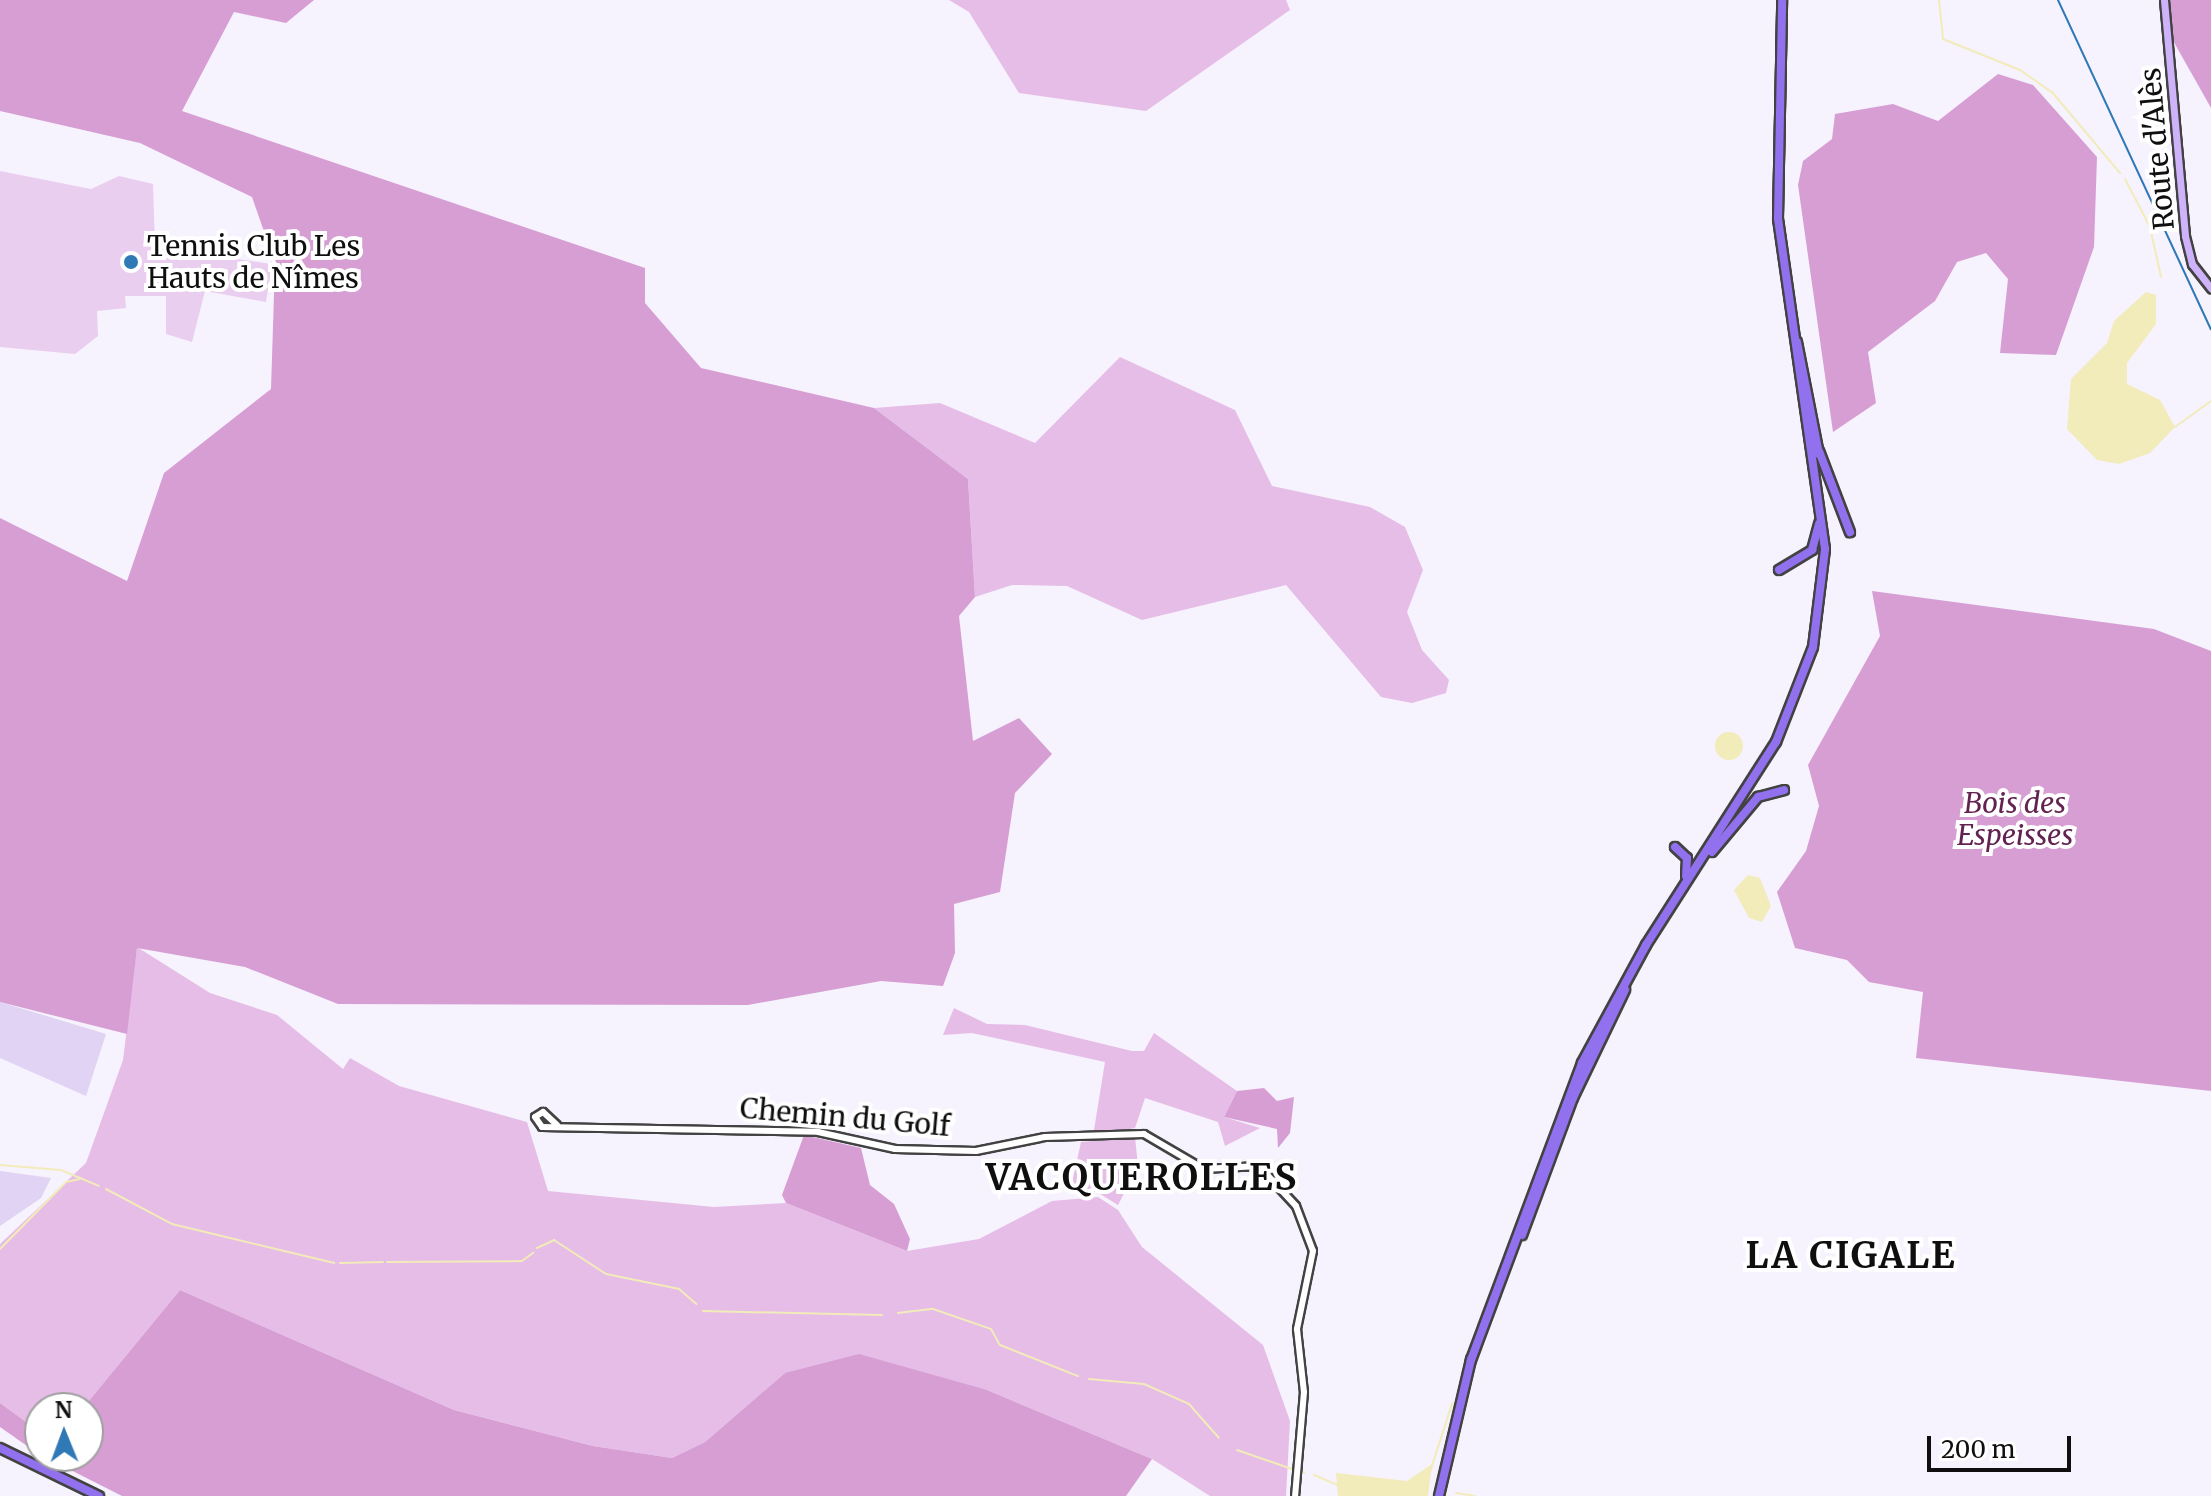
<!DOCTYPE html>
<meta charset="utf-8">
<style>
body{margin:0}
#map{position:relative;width:2211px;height:1496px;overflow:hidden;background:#f6f2fe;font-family:Merriweather,serif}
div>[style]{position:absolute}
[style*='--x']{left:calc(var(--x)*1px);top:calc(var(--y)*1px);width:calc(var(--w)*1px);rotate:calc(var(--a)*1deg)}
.farmland>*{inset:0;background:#e0d3f3}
.green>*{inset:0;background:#e6bde7}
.forest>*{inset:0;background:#d79ed4}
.pitch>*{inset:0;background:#eaceef}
.water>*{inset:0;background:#f2ebba}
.round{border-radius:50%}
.stream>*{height:2px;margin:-1px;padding:0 1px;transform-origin:1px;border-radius:1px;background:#f2ebba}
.roads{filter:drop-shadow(2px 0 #424242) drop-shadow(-2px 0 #424242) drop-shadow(0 2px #424242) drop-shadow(0 -2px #424242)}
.tertiary>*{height:6px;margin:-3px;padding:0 3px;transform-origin:3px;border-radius:3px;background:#fff}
.secondary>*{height:7px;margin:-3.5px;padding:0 3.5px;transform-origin:3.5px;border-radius:3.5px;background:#ceb2fa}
.primary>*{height:8px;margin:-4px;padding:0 4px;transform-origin:4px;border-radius:4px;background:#9271ef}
.rail>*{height:2px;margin:-1px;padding:0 1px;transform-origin:1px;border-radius:1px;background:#3079b7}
.dots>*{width:22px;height:22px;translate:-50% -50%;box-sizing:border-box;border:4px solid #fff;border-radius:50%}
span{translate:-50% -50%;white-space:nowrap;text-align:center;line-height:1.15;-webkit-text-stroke:8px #fff;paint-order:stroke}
.street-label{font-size:28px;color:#0f0f0f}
.poi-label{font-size:28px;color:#0f0f0f}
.left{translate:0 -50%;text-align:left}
.park-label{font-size:28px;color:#632350;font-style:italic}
.district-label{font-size:36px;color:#0f0f0f;font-weight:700;letter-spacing:2px}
.north{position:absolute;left:24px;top:1392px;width:80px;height:80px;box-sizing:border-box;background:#fff;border:2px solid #9f9f9f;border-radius:50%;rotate:359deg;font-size:22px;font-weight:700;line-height:32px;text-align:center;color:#0f0f0f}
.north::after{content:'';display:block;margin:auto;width:28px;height:36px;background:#3079b7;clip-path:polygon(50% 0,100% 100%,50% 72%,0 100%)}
.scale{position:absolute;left:1927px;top:1436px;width:144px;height:36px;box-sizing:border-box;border:4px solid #0f0f0f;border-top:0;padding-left:10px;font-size:24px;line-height:28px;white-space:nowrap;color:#0f0f0f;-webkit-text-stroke:6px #fff;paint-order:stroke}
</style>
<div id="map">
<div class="farmland">
<i style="clip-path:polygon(0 1002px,106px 1034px,86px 1096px,0 1058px)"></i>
<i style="clip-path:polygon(0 1171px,51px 1178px,41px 1198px,0 1226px)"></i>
</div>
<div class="green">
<i style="clip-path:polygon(949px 0,1286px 0,1290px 10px,1146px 111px,1019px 93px,969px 12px)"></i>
<i style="clip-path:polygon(1120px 357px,1235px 410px,1272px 486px,1370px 507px,1405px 527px,1423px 570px,1407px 612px,1422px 650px,1449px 680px,1446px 693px,1412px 703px,1381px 697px,1286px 585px,1142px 620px,1067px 586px,1012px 585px,975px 597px,968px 479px,874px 408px,940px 403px,1035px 443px)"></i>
<i style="clip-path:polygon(137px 947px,210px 993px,277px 1015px,343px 1069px,350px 1058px,399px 1086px,527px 1122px,548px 1191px,714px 1207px,786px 1203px,907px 1251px,979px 1239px,1052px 1201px,1098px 1197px,1118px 1210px,1142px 1247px,1263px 1345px,1290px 1421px,1286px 1496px,1210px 1496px,1152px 1459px,987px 1390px,785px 1373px,705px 1442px,672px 1458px,593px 1446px,454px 1410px,180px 1290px,83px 1408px,40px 1408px,40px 1432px,0 1403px,0 1244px,86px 1163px,123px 1060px)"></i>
<i style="clip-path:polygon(954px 1008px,987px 1024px,1025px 1025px,1132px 1051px,1144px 1051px,1154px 1033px,1237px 1091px,1224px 1117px,1260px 1128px,1225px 1146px,1218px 1122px,1145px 1098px,1135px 1128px,1093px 1136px,1105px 1062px,972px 1033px,943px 1035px)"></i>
<i style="clip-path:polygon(1135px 1137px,1138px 1166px,1118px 1205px,1097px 1192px,1070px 1192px,1081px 1142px)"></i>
</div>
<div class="forest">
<i style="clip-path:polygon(0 0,314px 0,286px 23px,234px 12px,182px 111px,645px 268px,645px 303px,701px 368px,874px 408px,968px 479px,975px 597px,959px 616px,973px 741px,1019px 718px,1052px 754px,1015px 793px,1000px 892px,954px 904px,955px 953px,943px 986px,881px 981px,748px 1005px,338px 1004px,245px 967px,137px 948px,127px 1034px,0 1002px,0 518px,127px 581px,164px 473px,271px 389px,275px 263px,252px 197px,140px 143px,0 111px)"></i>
<i style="clip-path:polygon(2168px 0,2211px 0,2211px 108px,2171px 37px)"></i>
<i style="clip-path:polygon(1998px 74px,2033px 85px,2097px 157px,2094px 247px,2056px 355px,2000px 353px,2008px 279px,1986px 253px,1957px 262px,1935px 301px,1868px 352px,1876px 403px,1833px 432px,1798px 185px,1803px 161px,1832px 139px,1835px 114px,1893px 104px,1938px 121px)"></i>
<i style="clip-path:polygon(1872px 591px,2154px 629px,2211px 651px,2211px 1091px,1916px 1058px,1923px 992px,1869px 982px,1847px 960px,1795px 948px,1777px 892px,1806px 851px,1819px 806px,1808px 765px,1880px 636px)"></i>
<i style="clip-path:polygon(1264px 1088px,1277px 1101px,1294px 1097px,1290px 1133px,1278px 1148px,1277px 1129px,1224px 1117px,1237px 1091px)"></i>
<i style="clip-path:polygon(804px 1135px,861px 1148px,870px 1185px,894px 1204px,910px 1239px,907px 1251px,786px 1203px,782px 1195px)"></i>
<i style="clip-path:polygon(180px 1290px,454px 1410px,593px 1446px,672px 1458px,705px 1442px,785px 1373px,859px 1354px,987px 1390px,1152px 1459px,1126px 1496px,122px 1496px,43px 1456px,88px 1456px,83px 1408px)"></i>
<i style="clip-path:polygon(0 1403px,40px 1432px,40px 1455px,0 1427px)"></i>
</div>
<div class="pitch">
<i style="clip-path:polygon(0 171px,91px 189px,119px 176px,153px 184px,155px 247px,272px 264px,266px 302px,205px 291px,192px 342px,166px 334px,166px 296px,125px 296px,126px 308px,97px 311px,98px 336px,75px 354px,0 347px)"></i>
</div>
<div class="water">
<i style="clip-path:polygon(2146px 292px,2156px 295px,2156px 324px,2127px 363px,2127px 384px,2160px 400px,2175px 427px,2150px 453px,2119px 464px,2097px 460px,2067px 429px,2071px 379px,2107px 343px,2114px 321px)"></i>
<i class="round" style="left:1715px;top:732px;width:28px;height:28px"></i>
<i style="clip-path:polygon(1748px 875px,1760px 878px,1771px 906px,1762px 922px,1749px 918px,1734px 890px)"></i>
<i style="clip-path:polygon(1432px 1464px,1428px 1496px,1338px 1496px,1336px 1473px,1407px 1481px)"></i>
</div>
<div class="stream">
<i style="--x:1939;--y:0;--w:39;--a:84"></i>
<i style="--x:1943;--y:39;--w:83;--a:21.9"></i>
<i style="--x:2020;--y:70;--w:39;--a:35"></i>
<i style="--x:2052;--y:92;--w:106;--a:50"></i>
<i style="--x:2125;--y:179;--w:54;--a:62.5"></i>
<i style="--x:2150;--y:227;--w:51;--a:77.6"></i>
<i style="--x:2175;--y:427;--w:44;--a:-35.8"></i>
<i style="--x:0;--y:1165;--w:61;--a:4.7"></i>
<i style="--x:61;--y:1170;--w:41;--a:22.8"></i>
<i style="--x:106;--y:1189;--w:75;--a:27.9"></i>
<i style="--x:172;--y:1224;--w:167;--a:13.5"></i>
<i style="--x:537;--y:1248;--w:19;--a:-25"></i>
<i style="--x:554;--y:1240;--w:62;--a:33.2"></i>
<i style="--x:606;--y:1274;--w:75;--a:11.6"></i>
<i style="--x:679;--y:1289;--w:23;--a:41"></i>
<i style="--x:0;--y:1249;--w:94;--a:-45.4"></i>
<i style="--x:66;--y:1182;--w:14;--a:-12"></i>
<i style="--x:387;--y:1262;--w:135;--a:-0.4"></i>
<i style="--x:522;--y:1261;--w:14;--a:-36"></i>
<i style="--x:340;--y:1263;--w:43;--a:-1.3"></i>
<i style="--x:703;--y:1311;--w:179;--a:1.3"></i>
<i style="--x:898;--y:1313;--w:35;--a:-7"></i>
<i style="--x:933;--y:1309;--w:61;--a:19"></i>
<i style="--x:991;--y:1329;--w:18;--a:61"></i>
<i style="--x:1000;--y:1345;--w:84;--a:21.7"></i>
<i style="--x:1089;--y:1379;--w:55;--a:5.2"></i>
<i style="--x:1144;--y:1384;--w:49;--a:24"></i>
<i style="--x:1189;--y:1404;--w:45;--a:48.6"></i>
<i style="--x:1237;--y:1450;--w:58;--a:19.1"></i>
<i style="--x:1301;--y:1471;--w:4;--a:27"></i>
<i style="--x:1314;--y:1475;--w:26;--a:23"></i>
<i style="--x:1429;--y:1475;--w:75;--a:-72.1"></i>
<i style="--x:1456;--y:1493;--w:19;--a:9"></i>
</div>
<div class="roads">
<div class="tertiary">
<i style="--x:557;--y:1125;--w:19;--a:-137"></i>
<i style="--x:543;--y:1112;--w:9;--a:148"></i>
<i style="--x:535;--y:1117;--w:12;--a:55"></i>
<i style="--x:542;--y:1127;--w:276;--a:1"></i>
<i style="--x:818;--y:1132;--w:79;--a:12.4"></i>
<i style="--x:895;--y:1149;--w:81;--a:1.4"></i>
<i style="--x:976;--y:1151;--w:70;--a:-11.5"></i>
<i style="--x:1045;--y:1137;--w:99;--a:-1.7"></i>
<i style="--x:1144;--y:1134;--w:69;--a:30.3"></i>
<i style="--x:1204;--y:1169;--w:55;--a:-3.1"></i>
<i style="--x:1259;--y:1166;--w:54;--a:47.2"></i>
<i style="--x:1296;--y:1206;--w:48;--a:69.3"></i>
<i style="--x:1313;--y:1251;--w:80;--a:101.6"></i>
<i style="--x:1297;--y:1329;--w:63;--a:83.7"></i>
<i style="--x:1304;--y:1392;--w:104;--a:94.9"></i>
</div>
<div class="secondary">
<i style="--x:2164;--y:0;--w:237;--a:84.9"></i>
<i style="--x:2185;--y:236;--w:29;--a:76"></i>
<i style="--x:2192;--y:264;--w:31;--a:52"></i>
</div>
<div class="primary">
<i style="--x:1797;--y:342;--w:114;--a:78.9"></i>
<i style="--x:1819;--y:451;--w:87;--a:69.1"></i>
<i style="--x:1779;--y:570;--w:39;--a:-31"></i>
<i style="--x:1812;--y:550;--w:27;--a:-75"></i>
<i style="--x:1675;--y:847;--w:16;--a:43"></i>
<i style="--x:1687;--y:858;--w:18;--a:93"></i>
<i style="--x:1712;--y:852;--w:72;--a:-50.1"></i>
<i style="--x:1758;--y:797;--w:27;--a:-15"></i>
<i style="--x:1522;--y:1235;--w:146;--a:-69.6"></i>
<i style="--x:1573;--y:1098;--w:120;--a:-64.3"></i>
<i style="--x:0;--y:1448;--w:110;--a:25.9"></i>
<i style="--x:1439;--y:1496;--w:140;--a:-76.8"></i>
<i style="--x:1471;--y:1360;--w:317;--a:-69.5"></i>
<i style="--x:1582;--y:1063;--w:134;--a:-61.5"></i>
<i style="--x:1646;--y:945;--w:241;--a:-57.4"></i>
<i style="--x:1776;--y:742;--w:102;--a:-68.7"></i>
<i style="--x:1813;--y:647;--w:99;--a:-83"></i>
<i style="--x:1825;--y:549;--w:334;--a:-98.1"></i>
<i style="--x:1778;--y:218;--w:218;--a:-88.9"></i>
</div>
</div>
<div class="rail">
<i style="--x:2058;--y:0;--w:363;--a:65.1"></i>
</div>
<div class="dots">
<i style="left:131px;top:262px;background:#3079b7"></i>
</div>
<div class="street-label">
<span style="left:2157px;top:149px;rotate:-95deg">Route d'Alès</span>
<span style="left:845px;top:1117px;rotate:5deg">Chemin du Golf</span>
</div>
<div class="poi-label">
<span class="left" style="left:147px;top:262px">Tennis Club Les<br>Hauts de Nîmes</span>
</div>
<div class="park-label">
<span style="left:2015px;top:819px">Bois des<br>Espeisses</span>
</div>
<div class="district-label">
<span style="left:1142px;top:1178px">VACQUEROLLES</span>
<span style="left:1851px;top:1256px">LA CIGALE</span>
</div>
<div class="north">N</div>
<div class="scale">200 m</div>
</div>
